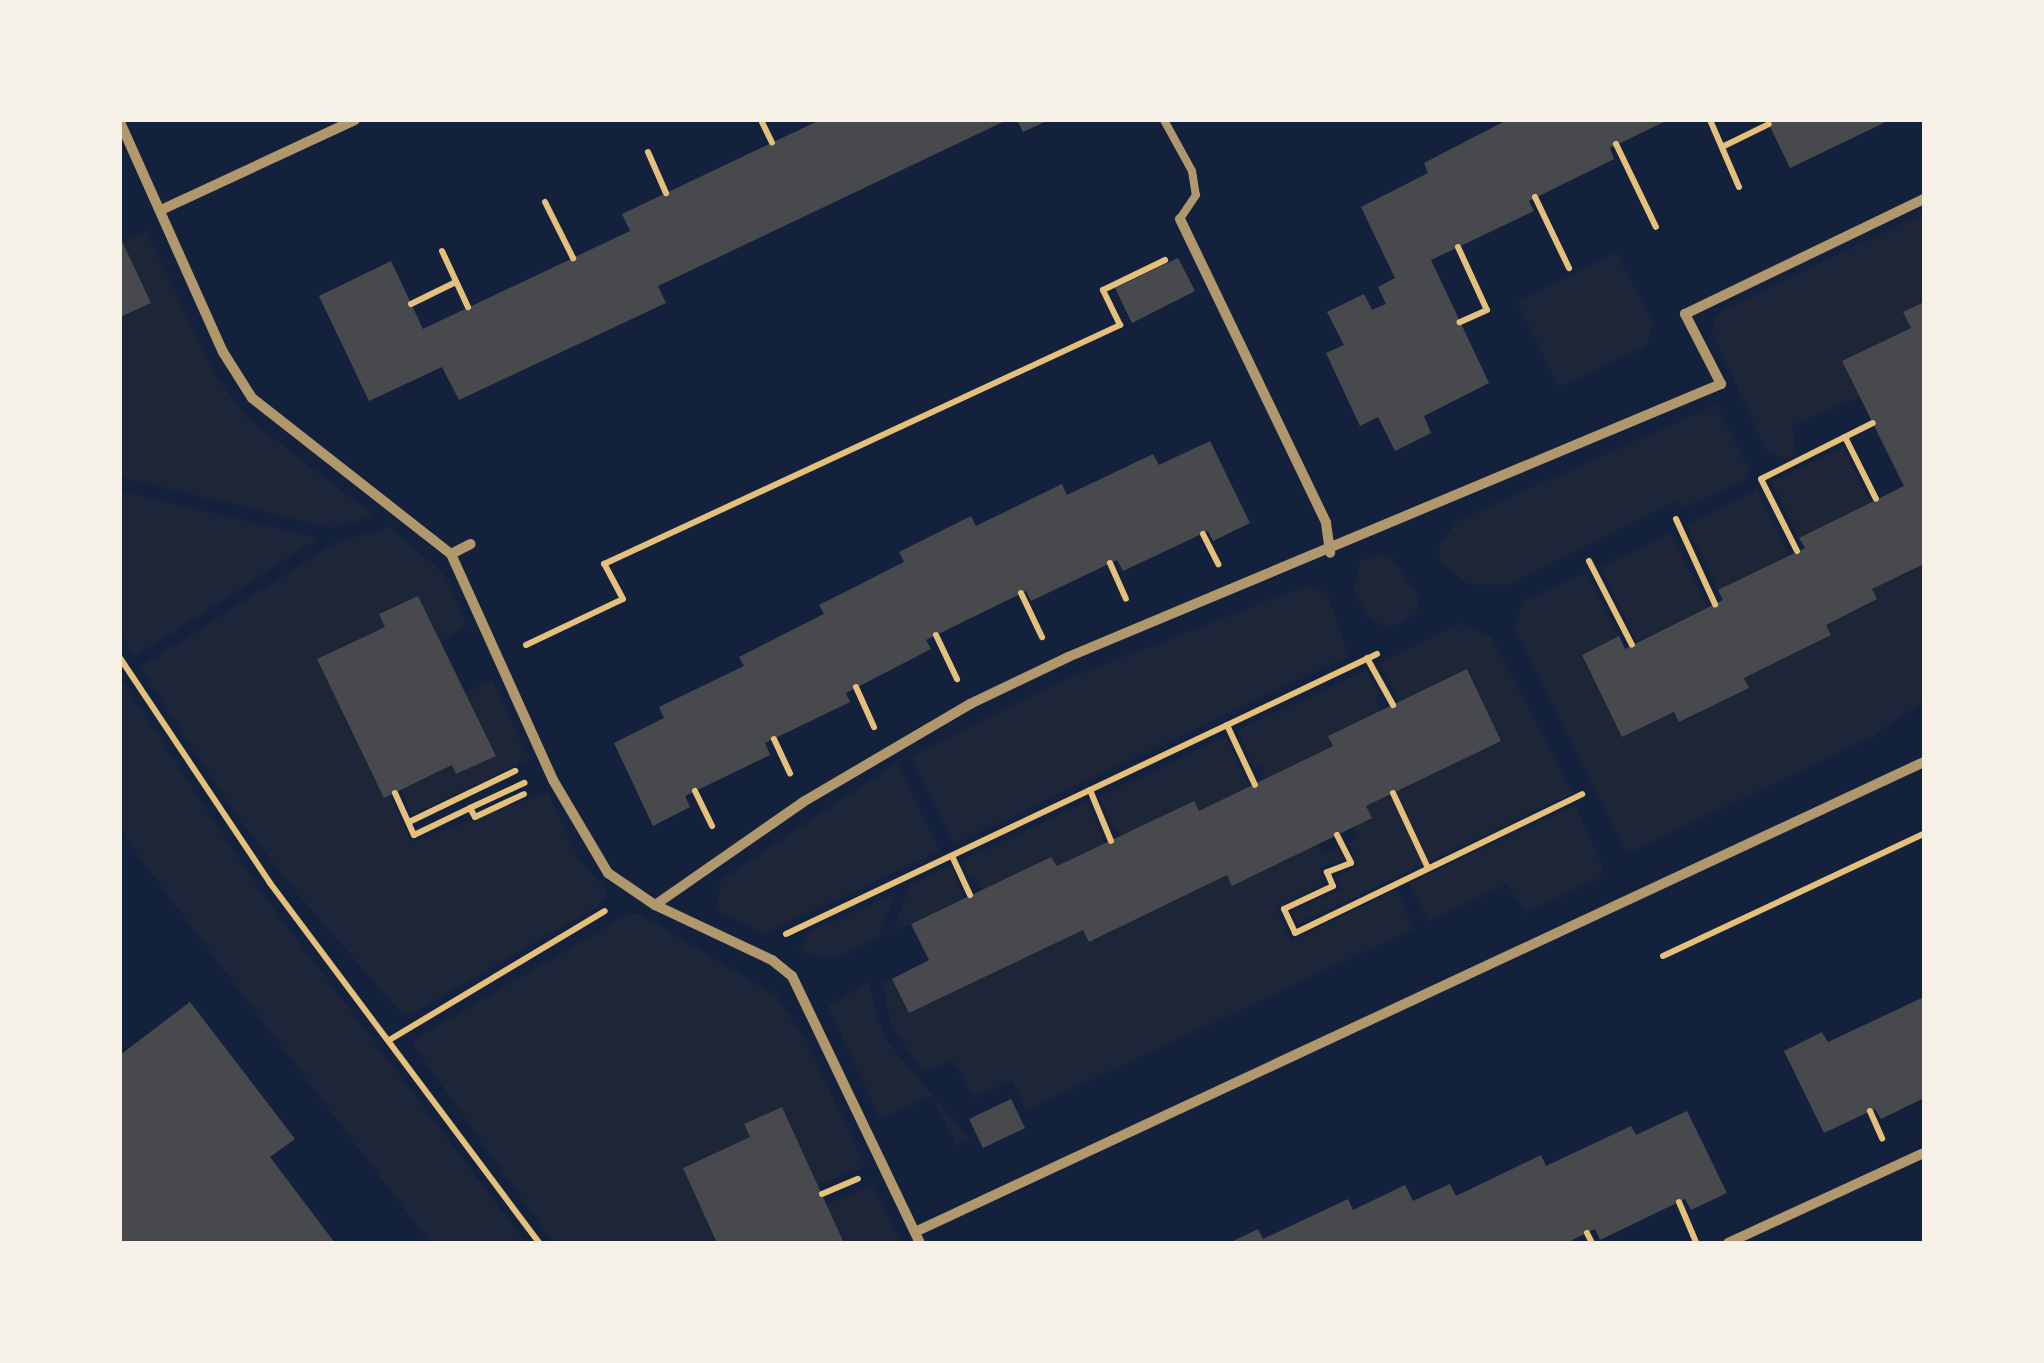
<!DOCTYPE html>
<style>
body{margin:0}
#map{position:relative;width:2044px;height:1363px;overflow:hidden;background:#14213d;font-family:"PT Sans Narrow",sans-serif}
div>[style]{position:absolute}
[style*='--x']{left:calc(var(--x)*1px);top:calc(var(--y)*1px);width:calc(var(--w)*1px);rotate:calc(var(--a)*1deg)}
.green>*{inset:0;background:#1d2539}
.building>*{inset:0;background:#48494c}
.path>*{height:6px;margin:-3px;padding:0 3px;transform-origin:3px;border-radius:3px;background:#e5c07b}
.service>*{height:8px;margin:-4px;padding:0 4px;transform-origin:4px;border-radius:4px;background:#b1986c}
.minor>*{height:10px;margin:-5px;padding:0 5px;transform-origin:5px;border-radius:5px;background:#b1986c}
span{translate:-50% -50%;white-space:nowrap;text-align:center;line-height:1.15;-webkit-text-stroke:10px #f6f1e7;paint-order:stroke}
.frame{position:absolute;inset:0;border:122px solid #f6f1e7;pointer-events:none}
</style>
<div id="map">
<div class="green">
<i style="clip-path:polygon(1924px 213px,1924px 302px,1911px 328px,1860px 397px,1791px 426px,1797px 453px,1789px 459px,1768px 454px,1712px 332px,1713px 322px,1723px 310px)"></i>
<i style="clip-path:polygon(146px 231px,216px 376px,249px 420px,375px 516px,332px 528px,120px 477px,120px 317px,151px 302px,122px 242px)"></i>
<i style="clip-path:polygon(1616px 252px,1653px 323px,1647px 346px,1559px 387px,1517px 302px)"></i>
<i style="clip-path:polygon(1716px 405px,1749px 469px,1746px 479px,1681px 509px,1677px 500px,1508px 585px,1468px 584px,1440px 562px,1439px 546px,1457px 521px)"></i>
<i style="clip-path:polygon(1843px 447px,1870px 502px,1799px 538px,1771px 482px)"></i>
<i style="clip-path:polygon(1757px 490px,1789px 555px,1718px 590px,1686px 524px)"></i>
<i style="clip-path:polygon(120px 491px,319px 538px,135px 657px,120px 633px)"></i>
<i style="clip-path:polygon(389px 527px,442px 572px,467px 625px,441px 642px,418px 596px,379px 614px,385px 627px,317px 659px,384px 797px,390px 795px,411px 842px,548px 792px,578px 858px,608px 892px,598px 906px,413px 1013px,401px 1013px,296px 892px,234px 812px,140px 667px,335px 543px)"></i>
<i style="clip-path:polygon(1671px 533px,1708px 607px,1637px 642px,1600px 567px)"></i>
<i style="clip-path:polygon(1379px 554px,1391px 557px,1419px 598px,1417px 613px,1389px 629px,1367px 616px,1354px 591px,1360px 560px)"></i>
<i style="clip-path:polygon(1924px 564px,1924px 700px,1874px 736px,1633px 851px,1625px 851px,1514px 628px,1524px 600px,1587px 572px,1619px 636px,1582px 655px,1623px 737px,1674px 712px,1680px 722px,1748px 688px,1744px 678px,1830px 636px,1826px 625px,1876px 600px,1872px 589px)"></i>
<i style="clip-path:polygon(1308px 585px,1327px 593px,1349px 656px,954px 844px,911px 756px,1052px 685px)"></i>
<i style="clip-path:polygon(1462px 623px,1492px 638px,1573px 793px,1298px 924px,1291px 912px,1341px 889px,1337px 876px,1358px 866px,1349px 844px,1358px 837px,1353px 827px,1366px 806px,1501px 741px,1467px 669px,1399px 702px,1379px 663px)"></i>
<i style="clip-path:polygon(1366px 670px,1380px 694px,1375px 697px,1381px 711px,1329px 735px,1333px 746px,1266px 779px,1260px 765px,1254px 768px,1237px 730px)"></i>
<i style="clip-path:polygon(120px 677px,259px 889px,526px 1243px,430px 1243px,136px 853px,120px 826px)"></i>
<i style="clip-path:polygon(492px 680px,529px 759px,412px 815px,401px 790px,452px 765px,456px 774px,495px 756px,465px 693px)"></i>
<i style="clip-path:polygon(1226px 736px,1249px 787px,1199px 811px,1193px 801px,1121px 836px,1110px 823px,1100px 796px)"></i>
<i style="clip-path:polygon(897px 763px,940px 851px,764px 934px,716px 910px,721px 880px)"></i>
<i style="clip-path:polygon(1088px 801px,1105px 844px,1057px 866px,1051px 857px,983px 890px,975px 876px,969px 878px,962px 860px)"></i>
<i style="clip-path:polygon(1575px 805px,1602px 864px,1601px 877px,1526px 913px,1507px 884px,1428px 922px,1409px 883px)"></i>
<i style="clip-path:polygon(1318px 844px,1323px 854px,1338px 848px,1343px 859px,1319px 869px,1326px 882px,1276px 908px,1291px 941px,1397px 889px,1413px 929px,1025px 1111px,1012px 1080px,975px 1097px,952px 1061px,923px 1072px,892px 1027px,882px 983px,892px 979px,909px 1013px,1083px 930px,1090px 942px,1227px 875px,1232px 885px)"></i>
<i style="clip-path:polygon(951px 866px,965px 898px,892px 932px,911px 883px)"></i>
<i style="clip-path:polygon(896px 892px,879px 937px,833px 960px,799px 952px,810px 932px)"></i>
<i style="clip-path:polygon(628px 914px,640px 914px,777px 996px,807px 1042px,865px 1166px,818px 1186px,782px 1107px,745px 1124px,750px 1137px,683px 1168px,717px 1243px,553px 1243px,414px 1046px,415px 1039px)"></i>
<i style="clip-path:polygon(868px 982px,884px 1037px,969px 1139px,956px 1145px,932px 1096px,880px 1119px,828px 1006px)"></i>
<i style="clip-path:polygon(873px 1183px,901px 1243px,844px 1243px,827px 1205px)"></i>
</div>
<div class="building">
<i style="clip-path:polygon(820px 120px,1007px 120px,658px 286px,666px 303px,459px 400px,442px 367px,369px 401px,319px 296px,391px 261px,423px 329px,630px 231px,622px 214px)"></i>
<i style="clip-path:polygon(1017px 120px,1049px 120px,1023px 132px)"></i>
<i style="clip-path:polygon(1507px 120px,1668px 120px,1610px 148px,1614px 159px,1529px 201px,1534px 211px,1431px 260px,1489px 383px,1424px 416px,1431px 433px,1395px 451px,1378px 417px,1360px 426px,1326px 353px,1344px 345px,1327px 312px,1364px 294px,1372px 310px,1386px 304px,1378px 287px,1395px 278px,1361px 207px,1428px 173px,1424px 163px)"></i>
<i style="clip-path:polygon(1767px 120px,1890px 120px,1790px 168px)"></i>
<i style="clip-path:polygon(120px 237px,151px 303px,120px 317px)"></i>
<i style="clip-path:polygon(1178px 258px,1195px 291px,1132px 323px,1115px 288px)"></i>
<i style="clip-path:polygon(1924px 302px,1924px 564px,1872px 589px,1877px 599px,1826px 625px,1831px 635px,1744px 678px,1749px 688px,1679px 722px,1674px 712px,1622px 737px,1582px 655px,1619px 636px,1625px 649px,1723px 600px,1718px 590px,1805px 548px,1799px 538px,1904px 486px,1842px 361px,1911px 328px,1903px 312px)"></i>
<i style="clip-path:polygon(1210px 441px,1250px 523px,1213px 541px,1208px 531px,1123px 571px,1117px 560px,1031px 601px,1026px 591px,926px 640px,931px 649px,846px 693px,850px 702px,765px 743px,770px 755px,685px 796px,690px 807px,653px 826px,614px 743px,664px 718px,659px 707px,744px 666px,739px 657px,824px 614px,819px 605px,904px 562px,899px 552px,971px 516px,976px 526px,1062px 484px,1067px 495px,1153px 454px,1159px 465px)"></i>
<i style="clip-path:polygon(418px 596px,496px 756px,456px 774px,452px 765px,384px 798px,317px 659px,385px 627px,379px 614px)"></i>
<i style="clip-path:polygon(1467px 669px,1501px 741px,1366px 806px,1372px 818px,1232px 886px,1227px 875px,1089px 942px,1083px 930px,909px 1013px,892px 979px,929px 960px,911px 924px,1051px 857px,1057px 866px,1194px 801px,1199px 811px,1333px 746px,1328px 736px)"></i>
<i style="clip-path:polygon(1924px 997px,1924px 1098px,1881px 1119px,1875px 1109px,1824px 1133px,1784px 1051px,1822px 1032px,1828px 1042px)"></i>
<i style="clip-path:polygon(190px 1002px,295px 1139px,270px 1157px,335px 1243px,120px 1243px,120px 1055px)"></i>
<i style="clip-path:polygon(1011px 1099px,1025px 1128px,983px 1148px,969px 1119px)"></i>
<i style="clip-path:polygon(782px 1107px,844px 1243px,717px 1243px,683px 1168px,750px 1137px,744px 1124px)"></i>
<i style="clip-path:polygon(1687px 1111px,1727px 1193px,1691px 1210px,1685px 1199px,1600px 1240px,1595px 1229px,1566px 1243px,1229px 1243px,1258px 1229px,1263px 1239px,1348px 1199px,1353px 1210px,1405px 1185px,1413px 1201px,1450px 1184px,1456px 1196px,1541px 1155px,1546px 1166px,1631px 1126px,1636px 1135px)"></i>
</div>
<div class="path">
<i style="--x:761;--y:120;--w:25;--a:64"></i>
<i style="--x:1710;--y:120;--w:73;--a:66.6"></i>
<i style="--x:1616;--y:144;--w:92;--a:64.3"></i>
<i style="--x:1722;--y:147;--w:52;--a:-26.1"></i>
<i style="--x:648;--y:152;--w:45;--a:66.3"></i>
<i style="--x:1535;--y:197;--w:79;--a:64.4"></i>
<i style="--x:545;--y:202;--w:63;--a:63.4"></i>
<i style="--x:1458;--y:247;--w:69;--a:65.3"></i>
<i style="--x:1487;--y:310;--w:30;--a:156"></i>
<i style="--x:442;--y:251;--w:62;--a:65.1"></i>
<i style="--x:411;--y:304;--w:50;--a:-26.1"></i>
<i style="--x:1845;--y:437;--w:69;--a:63.4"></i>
<i style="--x:1676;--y:519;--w:94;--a:65.4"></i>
<i style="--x:1203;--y:534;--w:34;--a:63"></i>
<i style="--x:1797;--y:551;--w:80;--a:-116.6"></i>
<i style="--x:1761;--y:479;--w:125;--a:-26.6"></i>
<i style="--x:1589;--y:561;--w:94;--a:62.9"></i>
<i style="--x:1110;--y:563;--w:39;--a:66"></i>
<i style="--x:1021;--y:593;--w:49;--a:64.5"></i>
<i style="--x:936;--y:635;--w:49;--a:64.5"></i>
<i style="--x:526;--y:645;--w:107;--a:-25.4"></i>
<i style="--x:623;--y:599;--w:40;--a:-118"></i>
<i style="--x:604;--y:564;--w:569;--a:-24.85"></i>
<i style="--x:1120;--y:325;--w:39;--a:-116"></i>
<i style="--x:1103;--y:290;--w:69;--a:-25.8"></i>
<i style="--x:120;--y:658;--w:270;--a:56.3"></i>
<i style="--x:270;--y:883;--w:449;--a:53.2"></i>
<i style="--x:1367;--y:658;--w:54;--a:61"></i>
<i style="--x:856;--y:687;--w:44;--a:65.8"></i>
<i style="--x:1227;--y:725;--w:66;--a:65"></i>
<i style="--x:774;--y:739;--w:38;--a:65"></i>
<i style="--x:1090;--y:790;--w:55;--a:67.6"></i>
<i style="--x:695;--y:791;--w:39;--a:64"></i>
<i style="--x:395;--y:793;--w:46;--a:65.7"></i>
<i style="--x:414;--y:835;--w:62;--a:-25.7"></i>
<i style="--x:470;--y:808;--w:10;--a:61"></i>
<i style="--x:475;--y:817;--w:54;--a:-25.1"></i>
<i style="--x:1393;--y:793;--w:83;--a:65"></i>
<i style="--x:470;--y:808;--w:60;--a:-24.8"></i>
<i style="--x:409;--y:822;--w:118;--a:-25.7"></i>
<i style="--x:1337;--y:835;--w:31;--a:63"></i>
<i style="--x:1351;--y:863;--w:26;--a:159"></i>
<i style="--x:1327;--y:872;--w:15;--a:67"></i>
<i style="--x:1333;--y:886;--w:54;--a:154.9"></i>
<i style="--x:1284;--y:909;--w:26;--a:65"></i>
<i style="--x:1295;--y:933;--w:319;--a:-25.8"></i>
<i style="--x:952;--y:856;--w:43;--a:65.2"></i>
<i style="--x:786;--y:934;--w:654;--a:-25.35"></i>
<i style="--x:1663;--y:956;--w:288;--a:-25.1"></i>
<i style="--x:391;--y:1039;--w:249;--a:-30.9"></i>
<i style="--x:1870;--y:1111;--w:30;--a:66"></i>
<i style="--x:822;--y:1194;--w:39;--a:-23"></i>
<i style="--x:1679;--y:1202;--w:43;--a:67"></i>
<i style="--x:1587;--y:1233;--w:11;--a:63"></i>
</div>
<div class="service">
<i style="--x:1164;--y:120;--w:58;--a:61.2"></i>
<i style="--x:1192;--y:171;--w:24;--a:81"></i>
<i style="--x:1196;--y:195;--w:29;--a:124"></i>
</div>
<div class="minor">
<i style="--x:120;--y:122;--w:252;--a:65.9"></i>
<i style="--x:223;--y:352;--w:54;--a:57.8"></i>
<i style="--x:252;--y:398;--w:253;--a:38.1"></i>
<i style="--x:451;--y:554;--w:248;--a:65.7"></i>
<i style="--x:553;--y:780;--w:108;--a:59.4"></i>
<i style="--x:608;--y:873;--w:57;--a:34.2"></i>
<i style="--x:655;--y:905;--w:129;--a:25.2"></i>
<i style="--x:772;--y:960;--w:26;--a:39"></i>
<i style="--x:792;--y:976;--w:296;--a:64.4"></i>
<i style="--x:161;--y:210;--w:214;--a:-24.9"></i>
<i style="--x:1180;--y:219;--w:337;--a:64.3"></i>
<i style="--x:1326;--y:523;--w:30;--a:82"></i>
<i style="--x:451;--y:554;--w:22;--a:-27"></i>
<i style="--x:655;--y:905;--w:180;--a:-34.8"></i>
<i style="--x:803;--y:802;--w:194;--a:-30.4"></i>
<i style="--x:970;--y:704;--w:109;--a:-25.6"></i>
<i style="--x:1068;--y:657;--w:708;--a:-22.69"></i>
<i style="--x:1721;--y:384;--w:79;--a:-117.2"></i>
<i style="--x:1685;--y:314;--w:265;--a:-25.7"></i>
<i style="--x:915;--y:1232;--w:1113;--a:-24.98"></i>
<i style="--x:1728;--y:1243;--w:216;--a:-24.7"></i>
</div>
<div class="frame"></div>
</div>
